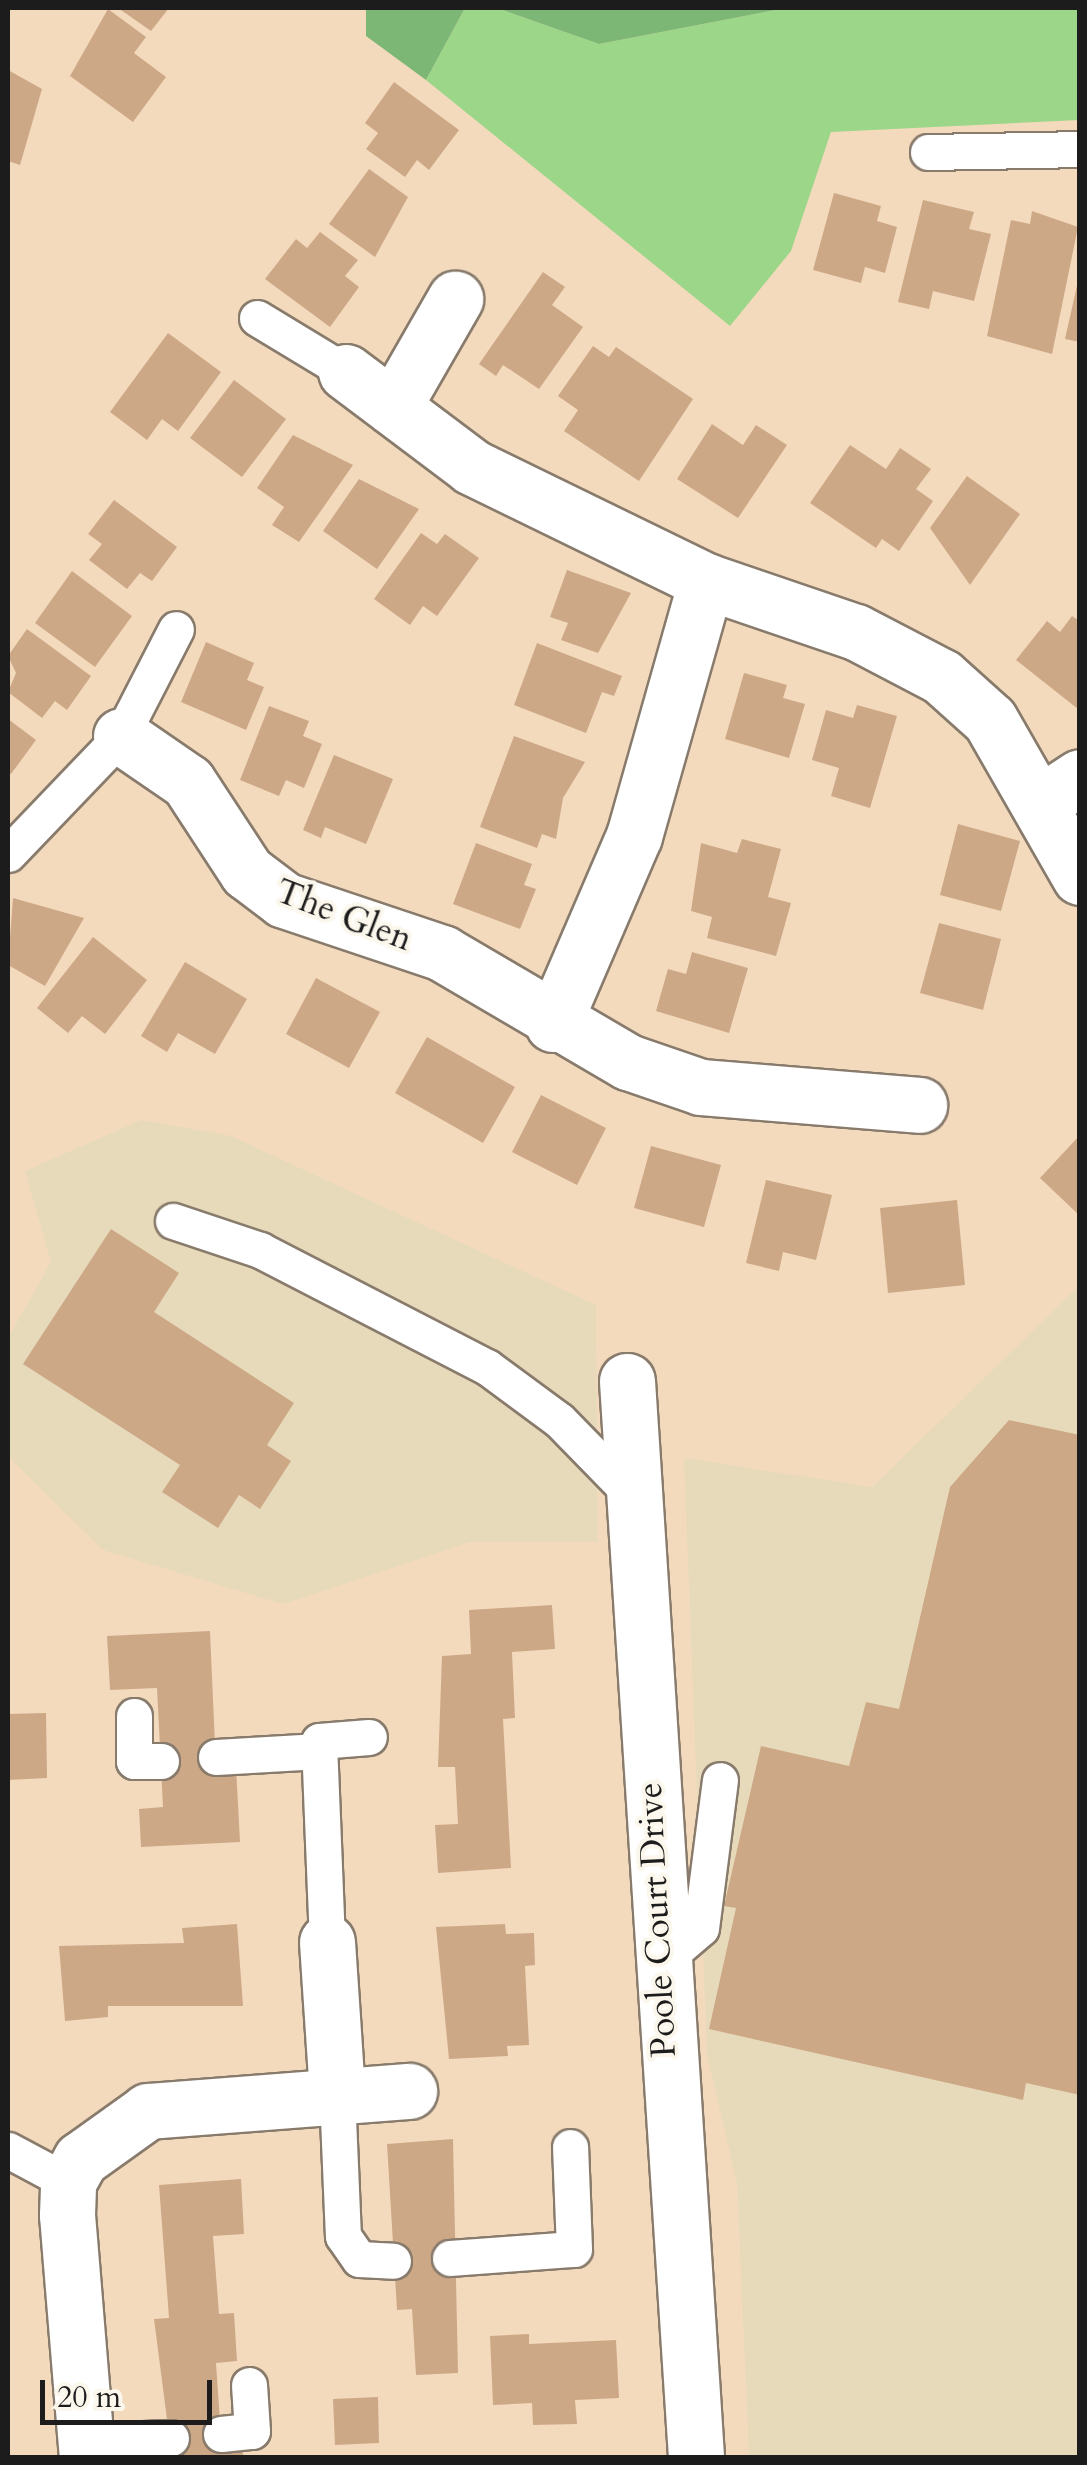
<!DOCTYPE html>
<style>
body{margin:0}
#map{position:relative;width:1087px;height:2465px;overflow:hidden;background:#f4dabd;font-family:Cardo,serif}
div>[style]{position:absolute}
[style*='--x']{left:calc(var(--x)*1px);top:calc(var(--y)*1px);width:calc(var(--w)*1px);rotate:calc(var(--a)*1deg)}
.built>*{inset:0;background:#e7daba}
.green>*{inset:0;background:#9cd689}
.forest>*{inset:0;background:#7db775}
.building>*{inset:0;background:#cda886}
.roads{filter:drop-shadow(2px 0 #887b6c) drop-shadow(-2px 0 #887b6c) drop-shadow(0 2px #887b6c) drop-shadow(0 -2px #887b6c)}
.service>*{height:35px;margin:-17.5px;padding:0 17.5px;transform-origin:17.5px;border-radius:17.5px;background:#fff}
.minor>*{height:55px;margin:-27.5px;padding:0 27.5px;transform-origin:27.5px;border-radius:27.5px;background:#fff}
span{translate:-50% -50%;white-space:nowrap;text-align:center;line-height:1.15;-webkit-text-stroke:8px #fbf7ec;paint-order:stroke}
.street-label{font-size:35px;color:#1c1c1c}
.frame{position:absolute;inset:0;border:10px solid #1c1c1c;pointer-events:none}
.scale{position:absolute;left:40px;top:2380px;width:172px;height:45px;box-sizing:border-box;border:5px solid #1c1c1c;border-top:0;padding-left:12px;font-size:30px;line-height:35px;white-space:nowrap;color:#1c1c1c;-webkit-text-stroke:8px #fbf7ec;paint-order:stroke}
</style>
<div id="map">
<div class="built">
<i style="clip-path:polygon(141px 1120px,231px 1136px,596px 1305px,598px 1542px,470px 1542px,283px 1604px,103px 1550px,8px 1456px,8px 1338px,51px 1262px,25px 1171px)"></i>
<i style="clip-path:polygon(1079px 1286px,1079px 2457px,749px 2457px,737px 2183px,707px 2055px,684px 1458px,872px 1487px)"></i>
</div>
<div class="green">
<i style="clip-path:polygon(465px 8px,497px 8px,599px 44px,786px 8px,1079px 8px,1079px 120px,831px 132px,791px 251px,730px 326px,426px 80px)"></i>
</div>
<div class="forest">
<i style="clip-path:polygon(366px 8px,465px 8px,426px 80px,366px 36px)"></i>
<i style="clip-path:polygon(497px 8px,786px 8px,599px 44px)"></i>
</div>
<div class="building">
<i style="clip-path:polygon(118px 8px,169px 8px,151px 31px)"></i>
<i style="clip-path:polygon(108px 9px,146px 37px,134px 53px,166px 77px,133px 122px,70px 76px)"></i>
<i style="clip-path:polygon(8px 70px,42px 89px,20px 165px,8px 161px)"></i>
<i style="clip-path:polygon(394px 82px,459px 130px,429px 170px,417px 160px,405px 177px,366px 149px,378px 133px,365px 123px)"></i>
<i style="clip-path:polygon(369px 169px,408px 197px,375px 257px,329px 224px)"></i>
<i style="clip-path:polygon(834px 193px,881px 206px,877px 221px,897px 227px,885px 273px,865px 267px,861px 283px,813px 270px)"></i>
<i style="clip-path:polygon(923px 200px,974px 212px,969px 229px,991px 234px,974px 301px,933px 291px,929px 309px,898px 302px)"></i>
<i style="clip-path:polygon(1032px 211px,1078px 227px,1052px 354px,987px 336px,1011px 220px,1030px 224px)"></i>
<i style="clip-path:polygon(320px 232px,358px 260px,345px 276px,359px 287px,330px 327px,265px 279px,296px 239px,307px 248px)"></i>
<i style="clip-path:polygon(543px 272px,565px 287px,552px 305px,583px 327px,539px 389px,503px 365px,496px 376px,479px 364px)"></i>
<i style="clip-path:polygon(1078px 281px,1080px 281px,1080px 342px,1065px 339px)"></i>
<i style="clip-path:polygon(168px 333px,221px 372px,178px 431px,162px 419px,147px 440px,110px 412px)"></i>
<i style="clip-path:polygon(593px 346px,609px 357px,616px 347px,693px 399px,639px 481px,564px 431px,578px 410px,558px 396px)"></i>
<i style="clip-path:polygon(234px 380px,286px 419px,242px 477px,190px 438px)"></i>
<i style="clip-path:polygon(712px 424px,743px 445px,756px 425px,787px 445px,738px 518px,677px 479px)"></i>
<i style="clip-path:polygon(293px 435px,353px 465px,299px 542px,272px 525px,284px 507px,257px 488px)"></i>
<i style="clip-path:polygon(850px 445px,886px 469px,900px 448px,931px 469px,916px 489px,933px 501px,899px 551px,882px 539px,876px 548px,810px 503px)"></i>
<i style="clip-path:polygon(967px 476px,1020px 514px,970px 585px,930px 528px)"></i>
<i style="clip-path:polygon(359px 479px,419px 509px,377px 569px,323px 531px)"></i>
<i style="clip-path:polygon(114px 500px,177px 547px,152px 581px,140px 573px,127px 589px,89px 560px,102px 544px,88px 534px)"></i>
<i style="clip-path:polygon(421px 533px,437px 544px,445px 534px,479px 558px,437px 616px,423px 606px,410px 625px,374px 599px)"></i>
<i style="clip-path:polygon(567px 570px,631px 593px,598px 653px,561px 640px,568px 623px,550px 617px)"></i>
<i style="clip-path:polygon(72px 571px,132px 616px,95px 667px,35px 623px)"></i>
<i style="clip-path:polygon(1072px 616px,1080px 621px,1078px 709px,1016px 660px,1047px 621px,1060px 632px)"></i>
<i style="clip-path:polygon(27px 629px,91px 676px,67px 710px,55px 701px,42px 718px,8px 692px,16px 673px,8px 656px)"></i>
<i style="clip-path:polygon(206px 642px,254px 663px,247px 680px,264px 687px,246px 730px,181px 702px)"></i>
<i style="clip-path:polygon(537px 643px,622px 676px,614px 696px,602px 692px,586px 733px,514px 705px)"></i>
<i style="clip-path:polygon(744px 673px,787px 685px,783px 698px,805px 704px,789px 758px,725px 739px)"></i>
<i style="clip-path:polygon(857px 705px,897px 716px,870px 808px,831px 796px,839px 768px,812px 760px,826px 710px,853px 718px)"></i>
<i style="clip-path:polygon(269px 706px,309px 721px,303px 736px,322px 744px,304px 788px,286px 780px,279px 796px,240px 780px)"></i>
<i style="clip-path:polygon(8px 719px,36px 740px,11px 774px,8px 772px)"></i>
<i style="clip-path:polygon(514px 736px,585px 762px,563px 798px,556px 839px,542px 834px,537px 848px,480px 827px)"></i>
<i style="clip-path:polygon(334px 755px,393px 779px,366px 844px,325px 827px,321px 838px,303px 830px)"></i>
<i style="clip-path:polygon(958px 824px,1020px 841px,1001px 911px,940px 895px)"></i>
<i style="clip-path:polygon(742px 839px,781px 849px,768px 897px,791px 903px,776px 956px,707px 938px,712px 917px,691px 911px,701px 843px,737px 853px)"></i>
<i style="clip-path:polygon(476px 843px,532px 864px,524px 885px,536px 889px,520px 929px,453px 904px)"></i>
<i style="clip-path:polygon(13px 898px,84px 918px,45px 986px,8px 965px)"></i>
<i style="clip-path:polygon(939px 923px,1001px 939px,983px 1010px,920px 993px)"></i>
<i style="clip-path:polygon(93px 937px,147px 980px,105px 1034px,82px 1016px,68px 1033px,37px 1008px)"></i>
<i style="clip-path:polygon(692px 952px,748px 968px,729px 1033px,656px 1011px,668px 969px,686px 974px)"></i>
<i style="clip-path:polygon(185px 962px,247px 999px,215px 1054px,178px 1033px,167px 1052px,141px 1036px)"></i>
<i style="clip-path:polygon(316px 978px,380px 1012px,349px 1068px,286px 1034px)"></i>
<i style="clip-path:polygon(427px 1037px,515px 1087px,483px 1143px,395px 1093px)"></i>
<i style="clip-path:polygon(541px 1095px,606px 1128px,577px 1185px,512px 1152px)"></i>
<i style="clip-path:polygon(1080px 1135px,1080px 1216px,1040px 1178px)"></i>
<i style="clip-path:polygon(651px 1146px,721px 1165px,704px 1227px,634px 1208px)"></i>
<i style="clip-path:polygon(766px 1180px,832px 1195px,816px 1260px,783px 1252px,779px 1271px,746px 1263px)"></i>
<i style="clip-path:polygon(957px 1200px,965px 1285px,888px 1293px,880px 1208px)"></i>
<i style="clip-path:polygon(111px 1229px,179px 1273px,154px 1312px,294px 1403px,267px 1445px,291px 1461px,260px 1509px,239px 1495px,218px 1528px,162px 1492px,180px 1465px,23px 1364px)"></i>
<i style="clip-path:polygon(1009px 1420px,1080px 1435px,1080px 2095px,1026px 2083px,1023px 2100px,709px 2029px,736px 1908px,724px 1906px,761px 1746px,849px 1766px,866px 1702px,899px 1709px,950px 1487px)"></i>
<i style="clip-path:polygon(552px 1605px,555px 1649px,512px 1652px,515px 1718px,503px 1719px,511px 1868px,438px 1873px,435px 1825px,458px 1824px,455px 1767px,438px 1767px,442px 1656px,471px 1654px,469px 1610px)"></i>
<i style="clip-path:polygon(210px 1631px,216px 1768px,236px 1767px,240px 1842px,141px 1847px,139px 1809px,163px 1807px,157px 1688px,110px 1690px,107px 1636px)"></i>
<i style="clip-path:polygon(46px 1713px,47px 1778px,8px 1780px,8px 1714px)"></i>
<i style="clip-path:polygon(237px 1924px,243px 2006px,108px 2006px,108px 2017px,65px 2021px,59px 1946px,184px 1943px,182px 1928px)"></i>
<i style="clip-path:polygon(505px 1924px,506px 1934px,534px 1933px,535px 1965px,525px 1966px,529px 2045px,507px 2046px,508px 2056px,449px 2059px,436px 1927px)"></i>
<i style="clip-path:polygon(453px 2139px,458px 2373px,416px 2375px,412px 2309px,397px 2310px,387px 2144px)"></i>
<i style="clip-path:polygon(241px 2179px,244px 2234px,213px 2236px,219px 2314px,234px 2313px,237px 2361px,216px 2363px,222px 2451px,243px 2449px,243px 2458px,172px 2458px,154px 2319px,169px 2318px,159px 2185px)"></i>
<i style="clip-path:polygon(529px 2334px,529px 2344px,616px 2340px,619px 2398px,575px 2400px,577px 2424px,533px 2425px,532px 2403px,493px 2405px,490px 2336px)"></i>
<i style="clip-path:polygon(378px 2397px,379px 2443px,335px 2445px,333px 2399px)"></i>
</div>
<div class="roads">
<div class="service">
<i style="--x:928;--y:152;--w:152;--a:-1.1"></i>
<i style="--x:257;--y:318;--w:104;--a:31.2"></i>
<i style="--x:8;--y:854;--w:163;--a:-46.2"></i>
<i style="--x:121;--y:736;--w:120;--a:-62.8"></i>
<i style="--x:173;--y:1221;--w:92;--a:18.4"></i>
<i style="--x:260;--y:1250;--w:255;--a:27.3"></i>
<i style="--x:487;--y:1367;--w:89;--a:36.4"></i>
<i style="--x:559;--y:1420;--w:110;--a:45.7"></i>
<i style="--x:134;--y:1716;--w:45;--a:90"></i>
<i style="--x:134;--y:1761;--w:27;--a:0"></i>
<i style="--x:216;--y:1757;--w:103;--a:-3.3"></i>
<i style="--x:327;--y:1942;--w:201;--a:-92.3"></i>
<i style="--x:319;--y:1741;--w:50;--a:-4.6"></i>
<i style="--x:659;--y:1964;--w:55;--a:-40.6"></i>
<i style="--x:701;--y:1928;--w:149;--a:-82.7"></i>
<i style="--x:337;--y:2094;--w:142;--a:87.6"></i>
<i style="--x:343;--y:2236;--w:28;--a:55"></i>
<i style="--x:359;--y:2259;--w:34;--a:3"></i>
<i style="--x:8;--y:2150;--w:68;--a:28.1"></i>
<i style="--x:450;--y:2258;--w:124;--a:-4.2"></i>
<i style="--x:574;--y:2249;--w:102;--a:-92.2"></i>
<i style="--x:221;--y:2434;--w:31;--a:-6"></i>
<i style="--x:252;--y:2431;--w:46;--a:-93.7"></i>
<i style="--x:86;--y:2441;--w:85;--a:-2"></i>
</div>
<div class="minor">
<i style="--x:346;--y:372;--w:158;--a:37"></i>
<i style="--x:472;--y:467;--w:260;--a:26"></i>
<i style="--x:706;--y:581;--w:158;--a:18.8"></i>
<i style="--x:856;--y:632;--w:97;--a:27.6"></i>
<i style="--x:942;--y:677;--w:64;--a:41.9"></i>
<i style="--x:990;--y:720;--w:181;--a:60.2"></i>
<i style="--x:393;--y:407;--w:125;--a:-60.1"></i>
<i style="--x:121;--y:736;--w:81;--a:34.5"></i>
<i style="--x:188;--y:782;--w:108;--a:56.8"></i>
<i style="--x:247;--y:872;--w:46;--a:37.1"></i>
<i style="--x:284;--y:900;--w:167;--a:18.5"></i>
<i style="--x:442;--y:953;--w:216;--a:30.4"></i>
<i style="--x:628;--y:1062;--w:77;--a:18.9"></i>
<i style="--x:701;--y:1087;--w:219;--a:4.7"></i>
<i style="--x:1042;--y:802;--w:45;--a:-33.3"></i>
<i style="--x:553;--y:1024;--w:205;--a:-66.7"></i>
<i style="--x:634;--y:836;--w:265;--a:-74.2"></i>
<i style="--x:627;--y:1381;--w:1079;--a:86.33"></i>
<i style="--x:327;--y:1942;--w:152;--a:86.2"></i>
<i style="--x:87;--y:2458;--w:244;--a:-94.7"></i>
<i style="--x:67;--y:2215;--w:33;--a:-88"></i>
<i style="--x:68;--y:2182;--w:26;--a:-61"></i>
<i style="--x:81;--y:2159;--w:82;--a:-35.6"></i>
<i style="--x:148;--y:2111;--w:262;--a:-4.4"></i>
</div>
</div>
<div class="street-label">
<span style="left:344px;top:915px;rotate:21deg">The Glen</span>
<span style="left:657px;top:1920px;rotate:-93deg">Poole Court Drive</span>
</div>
<div class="frame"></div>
<div class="scale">20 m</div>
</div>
